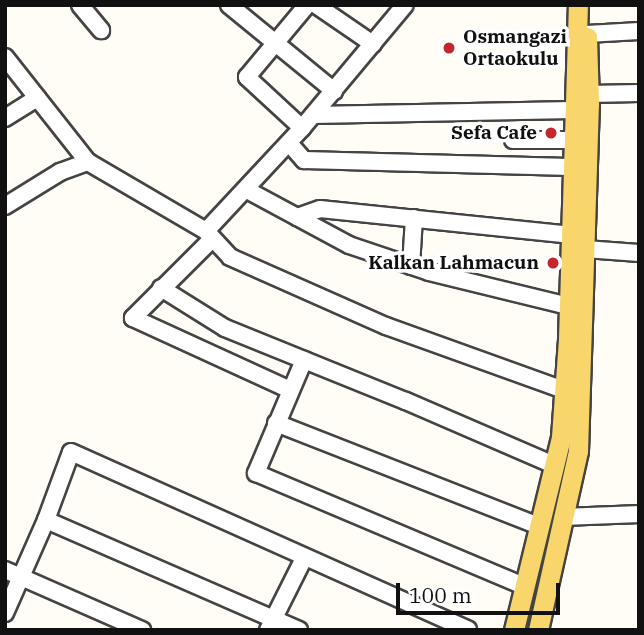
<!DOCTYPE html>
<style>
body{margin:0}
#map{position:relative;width:644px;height:635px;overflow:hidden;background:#fffdf5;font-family:"IBM Plex Serif",serif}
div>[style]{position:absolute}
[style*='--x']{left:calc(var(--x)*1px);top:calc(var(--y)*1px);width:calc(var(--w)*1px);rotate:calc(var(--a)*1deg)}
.roads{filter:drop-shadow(2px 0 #444) drop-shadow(-2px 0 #444) drop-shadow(0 2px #444) drop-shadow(0 -2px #444)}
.minor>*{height:16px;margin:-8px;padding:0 8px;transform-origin:8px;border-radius:8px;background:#fff}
.major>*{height:19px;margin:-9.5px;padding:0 9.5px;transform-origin:9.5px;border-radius:9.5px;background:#f9d66b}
.dots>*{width:19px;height:19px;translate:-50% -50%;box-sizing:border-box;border:4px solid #fff;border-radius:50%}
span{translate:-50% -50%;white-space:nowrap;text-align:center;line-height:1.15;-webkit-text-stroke:7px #fff;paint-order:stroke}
.poi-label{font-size:19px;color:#111;font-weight:700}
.left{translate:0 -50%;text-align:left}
.right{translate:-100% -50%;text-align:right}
.frame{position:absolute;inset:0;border:7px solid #111;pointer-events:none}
.scale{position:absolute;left:396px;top:583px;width:164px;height:32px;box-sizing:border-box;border:4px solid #111;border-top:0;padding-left:9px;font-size:21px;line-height:24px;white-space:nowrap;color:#111;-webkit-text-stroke:5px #fff;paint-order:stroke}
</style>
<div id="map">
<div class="roads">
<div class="minor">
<i style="--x:80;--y:5;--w:33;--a:50"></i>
<i style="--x:229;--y:5;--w:136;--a:39.3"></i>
<i style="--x:316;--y:5;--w:69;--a:34.4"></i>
<i style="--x:587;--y:34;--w:52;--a:-3.3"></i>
<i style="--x:5;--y:57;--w:134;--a:51.7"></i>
<i style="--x:589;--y:94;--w:50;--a:-1.1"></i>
<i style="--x:313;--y:115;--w:260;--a:-1.1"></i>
<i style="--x:5;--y:118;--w:38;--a:-32"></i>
<i style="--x:302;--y:128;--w:75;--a:-137.2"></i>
<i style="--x:247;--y:77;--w:94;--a:-50.2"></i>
<i style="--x:513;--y:140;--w:59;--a:0"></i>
<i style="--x:289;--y:143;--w:23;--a:49"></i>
<i style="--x:304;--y:160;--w:268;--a:1.5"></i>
<i style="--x:247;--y:190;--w:116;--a:28.3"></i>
<i style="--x:349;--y:245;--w:84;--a:18.6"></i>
<i style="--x:429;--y:272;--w:144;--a:13.7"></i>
<i style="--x:5;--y:206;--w:65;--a:-31.7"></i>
<i style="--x:60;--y:172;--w:30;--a:-20"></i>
<i style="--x:88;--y:162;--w:137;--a:30.3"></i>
<i style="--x:206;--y:231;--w:141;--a:-47"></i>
<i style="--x:302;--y:128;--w:160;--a:-50.1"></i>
<i style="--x:297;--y:217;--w:24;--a:-19"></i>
<i style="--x:320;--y:209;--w:251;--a:5.9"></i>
<i style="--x:206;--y:231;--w:35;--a:47"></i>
<i style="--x:230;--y:257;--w:171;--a:23.9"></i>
<i style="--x:386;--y:326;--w:189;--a:19.8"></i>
<i style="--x:212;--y:239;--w:112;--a:135"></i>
<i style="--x:133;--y:318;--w:173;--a:24.6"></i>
<i style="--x:585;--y:249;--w:54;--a:4.2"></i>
<i style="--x:411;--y:266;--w:48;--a:-86.4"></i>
<i style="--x:161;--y:288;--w:75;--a:32"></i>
<i style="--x:225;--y:328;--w:195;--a:22"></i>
<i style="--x:406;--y:401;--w:161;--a:23.4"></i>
<i style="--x:304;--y:360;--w:123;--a:113"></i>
<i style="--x:256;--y:473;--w:291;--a:22.9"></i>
<i style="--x:276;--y:423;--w:282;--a:21.4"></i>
<i style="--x:564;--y:517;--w:75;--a:-2.3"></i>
<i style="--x:46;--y:520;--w:276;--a:23.5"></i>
<i style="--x:5;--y:570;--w:150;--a:23.7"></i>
<i style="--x:5;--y:613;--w:102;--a:-66.2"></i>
<i style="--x:46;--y:520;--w:72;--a:-69.8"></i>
<i style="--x:71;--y:452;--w:435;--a:24.1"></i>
<i style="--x:268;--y:630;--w:80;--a:-63.4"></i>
</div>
<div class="major">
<i style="--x:514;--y:630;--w:199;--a:-76.3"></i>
<i style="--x:561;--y:437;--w:98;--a:-85.9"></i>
<i style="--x:568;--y:339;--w:334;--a:-88.3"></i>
<i style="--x:538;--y:630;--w:183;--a:-77.4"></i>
<i style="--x:578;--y:451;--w:347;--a:-88.2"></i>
<i style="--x:589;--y:104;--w:67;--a:-91.7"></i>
</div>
</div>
<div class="dots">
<i style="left:449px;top:48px;background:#c4262e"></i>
<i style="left:551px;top:133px;background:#c4262e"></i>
<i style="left:553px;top:263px;background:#c4262e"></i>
</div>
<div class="poi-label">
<span class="left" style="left:463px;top:48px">Osmangazi<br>Ortaokulu</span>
<span class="right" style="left:537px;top:133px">Sefa Cafe</span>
<span class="right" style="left:539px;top:263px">Kalkan Lahmacun</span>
</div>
<div class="frame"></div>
<div class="scale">100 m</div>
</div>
